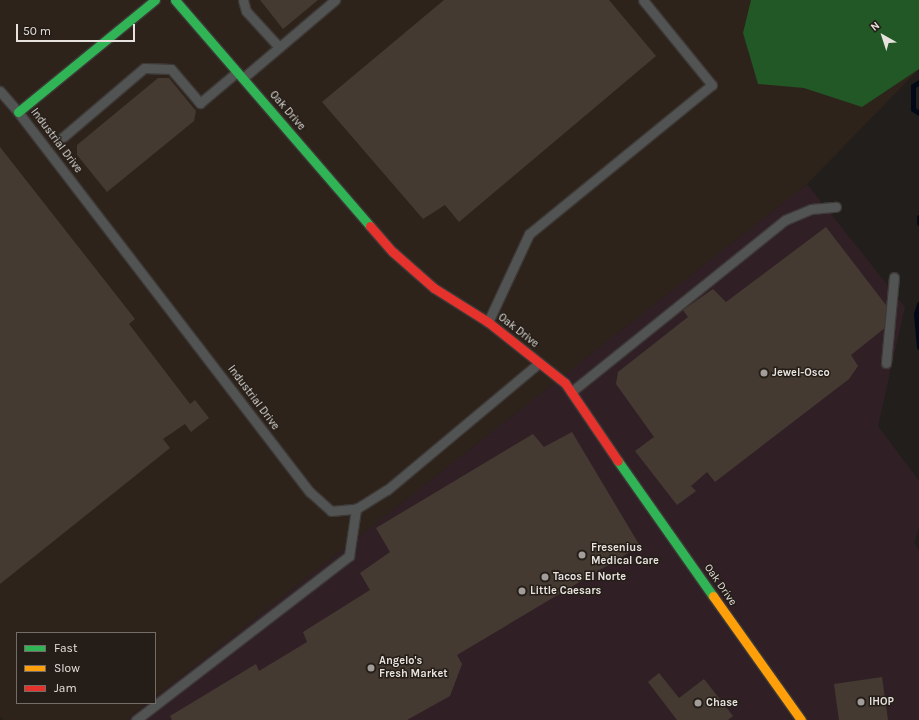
<!DOCTYPE html>
<style>
body{margin:0}
#map{position:relative;width:919px;height:720px;overflow:hidden;background:#221e1b;font-family:Karla,sans-serif}
div>[style]{position:absolute}
[style*='--x']{left:calc(var(--x)*1px);top:calc(var(--y)*1px);width:calc(var(--w)*1px);rotate:calc(var(--a)*1deg)}
.commercial>*{inset:0;background:#302026}
.built>*{inset:0;background:#2e231b}
.forest>*{inset:0;background:#225726}
.stream>*{height:5px;margin:-2.5px;padding:0 2.5px;transform-origin:2.5px;border-radius:2.5px;background:#030a17}
.building>*{inset:0;background:#453a31}
.roads{filter:drop-shadow(1px 0 #3d3937) drop-shadow(-1px 0 #3d3937) drop-shadow(0 1px #3d3937) drop-shadow(0 -1px #3d3937)}
.lane>*{height:9px;margin:-4.5px;padding:0 4.5px;transform-origin:4.5px;border-radius:4.5px;background:#525454}
.fast>*{height:9px;margin:-4.5px;padding:0 4.5px;transform-origin:4.5px;border-radius:4.5px;background:#30b455}
.slow>*{height:9px;margin:-4.5px;padding:0 4.5px;transform-origin:4.5px;border-radius:4.5px;background:#ff9f0a}
.jam>*{height:9px;margin:-4.5px;padding:0 4.5px;transform-origin:4.5px;border-radius:4.5px;background:#e5322d}
.dots>*{width:11px;height:11px;translate:-50% -50%;box-sizing:border-box;border:2px solid #251e18;border-radius:50%}
span{translate:-50% -50%;white-space:nowrap;text-align:center;line-height:1.15;-webkit-text-stroke:3px #251e18;paint-order:stroke}
.street-label{font-size:11px;color:#e7e2de}
.poi-label{font-size:11px;color:#e7e2de;font-weight:700}
.left{translate:0 -50%;text-align:left}
.legend{position:absolute;left:16px;top:632px;width:140px;height:72px;box-sizing:border-box;background:#251e18;border:1px solid #736c67;margin:0;padding:5px 7px;list-style:none;font-size:12px;color:#e7e2de}
.legend li{display:flex;align-items:center;gap:8px;height:20px}
.legend b{width:20px;border:1px solid #736c67}
.north{position:absolute;left:863px;top:16px;width:40px;height:40px;-webkit-text-stroke:3px #251e18;paint-order:stroke;rotate:321deg;font-size:11px;font-weight:700;line-height:16px;text-align:center;color:#e7e2de}
.north::after{content:'';display:block;margin:auto;width:14px;height:18px;background:#e7e2de;clip-path:polygon(50% 0,100% 100%,50% 72%,0 100%)}
.scale{position:absolute;left:16px;top:24px;width:119px;height:18px;box-sizing:border-box;border:2px solid #e7e2de;border-top:0;padding-left:5px;font-size:12px;line-height:14px;white-space:nowrap;color:#e7e2de;-webkit-text-stroke:3px #251e18;paint-order:stroke}
</style>
<div id="map">
<div class="commercial">
<i style="clip-path:polygon(807px 184px,905px 307px,878px 426px,919px 481px,919px 527px,914px 543px,919px 550px,919px 720px,126px 720px,147px 703px,155px 703px,155px 697px)"></i>
</div>
<div class="built">
<i style="clip-path:polygon(0 0,919px 0,919px 69px,807px 184px,155px 697px,155px 633px,17px 633px,17px 703px,147px 703px,126px 720px,3px 720px,0 716px)"></i>
</div>
<div class="forest">
<i style="clip-path:polygon(751px 0,919px 0,919px 69px,862px 107px,804px 88px,758px 84px,743px 33px)"></i>
</div>
<div class="stream">
<i style="--x:919;--y:82;--w:7;--a:146"></i>
<i style="--x:913;--y:86;--w:23;--a:90"></i>
<i style="--x:913;--y:109;--w:7;--a:34"></i>
<i style="--x:919;--y:217;--w:6;--a:90"></i>
<i style="--x:919;--y:304;--w:10;--a:107"></i>
<i style="--x:916;--y:314;--w:33;--a:85"></i>
</div>
<div class="building">
<i style="clip-path:polygon(260px 0,318px 0,283px 29px)"></i>
<i style="clip-path:polygon(444px 0,609px 0,656px 56px,459px 222px,445px 205px,423px 219px,322px 102px)"></i>
<i style="clip-path:polygon(158px 78px,169px 78px,196px 111px,194px 121px,107px 192px,77px 155px,77px 145px)"></i>
<i style="clip-path:polygon(0 147px,135px 319px,129px 324px,190px 404px,195px 400px,209px 418px,191px 432px,185px 424px,163px 439px,170px 448px,0 584px)"></i>
<i style="clip-path:polygon(826px 227px,889px 309px,886px 327px,851px 355px,858px 366px,849px 379px,715px 482px,707px 472px,691px 486px,696px 491px,677px 505px,635px 451px,654px 437px,616px 384px,618px 372px,688px 317px,683px 310px,713px 289px,726px 302px)"></i>
<i style="clip-path:polygon(572px 432px,640px 546px,457px 655px,462px 664px,450px 696px,407px 720px,172px 720px,170px 716px,256px 664px,259px 671px,307px 642px,303px 632px,370px 590px,360px 573px,390px 552px,376px 528px,533px 434px,544px 447px)"></i>
<i style="clip-path:polygon(659px 673px,679px 698px,704px 679px,733px 716px,728px 720px,677px 720px,648px 682px)"></i>
<i style="clip-path:polygon(882px 677px,888px 720px,839px 720px,834px 684px)"></i>
</div>
<div class="roads">
<div class="lane">
<i style="--x:243;--y:0;--w:11;--a:75"></i>
<i style="--x:246;--y:11;--w:49;--a:47.5"></i>
<i style="--x:243;--y:78;--w:121;--a:-40.3"></i>
<i style="--x:0;--y:91;--w:28;--a:49"></i>
<i style="--x:18;--y:112;--w:479;--a:52.5"></i>
<i style="--x:310;--y:492;--w:28;--a:42"></i>
<i style="--x:331;--y:511;--w:25;--a:-5"></i>
<i style="--x:356;--y:509;--w:36;--a:-32"></i>
<i style="--x:387;--y:490;--w:198;--a:-39.9"></i>
<i style="--x:63;--y:137;--w:106;--a:-40.4"></i>
<i style="--x:144;--y:68;--w:27;--a:2"></i>
<i style="--x:171;--y:69;--w:45;--a:49.5"></i>
<i style="--x:200;--y:103;--w:48;--a:-40"></i>
<i style="--x:488;--y:322;--w:97;--a:-65"></i>
<i style="--x:529;--y:234;--w:236;--a:-39.2"></i>
<i style="--x:712;--y:85;--w:109;--a:-129.1"></i>
<i style="--x:886;--y:363;--w:86;--a:-84.7"></i>
<i style="--x:571;--y:392;--w:275;--a:-38.8"></i>
<i style="--x:785;--y:220;--w:28;--a:-23"></i>
<i style="--x:811;--y:209;--w:25;--a:-5"></i>
<i style="--x:136;--y:720;--w:269;--a:-37.6"></i>
<i style="--x:349;--y:556;--w:48;--a:-81.5"></i>
</div>
<div class="fast">
<i style="--x:175;--y:0;--w:298;--a:49.2"></i>
<i style="--x:18;--y:112;--w:177;--a:-39.3"></i>
<i style="--x:618;--y:461;--w:165;--a:54.9"></i>
</div>
<div class="slow">
<i style="--x:713;--y:596;--w:152;--a:54.6"></i>
</div>
<div class="jam">
<i style="--x:370;--y:226;--w:35;--a:49"></i>
<i style="--x:393;--y:252;--w:55;--a:41.3"></i>
<i style="--x:434;--y:288;--w:64;--a:32.2"></i>
<i style="--x:488;--y:322;--w:98;--a:38.4"></i>
<i style="--x:565;--y:383;--w:94;--a:55.8"></i>
</div>
</div>
<div class="dots">
<i style="left:764px;top:373px;background:#a29d9a"></i>
<i style="left:582px;top:555px;background:#a29d9a"></i>
<i style="left:545px;top:577px;background:#a29d9a"></i>
<i style="left:522px;top:591px;background:#a29d9a"></i>
<i style="left:371px;top:668px;background:#a29d9a"></i>
<i style="left:861px;top:702px;background:#a29d9a"></i>
<i style="left:698px;top:703px;background:#a29d9a"></i>
</div>
<div class="street-label">
<span style="left:287px;top:111px;rotate:49deg">Oak Drive</span>
<span style="left:56px;top:141px;rotate:53deg">Industrial Drive</span>
<span style="left:518px;top:331px;rotate:38deg">Oak Drive</span>
<span style="left:253px;top:398px;rotate:53deg">Industrial Drive</span>
<span style="left:720px;top:585px;rotate:55deg">Oak Drive</span>
</div>
<div class="poi-label">
<span class="left" style="left:772px;top:373px">Jewel-Osco</span>
<span class="left" style="left:591px;top:555px">Fresenius<br>Medical Care</span>
<span class="left" style="left:553px;top:577px">Tacos El Norte</span>
<span class="left" style="left:530px;top:591px">Little Caesars</span>
<span class="left" style="left:379px;top:668px">Angelo's<br>Fresh Market</span>
<span class="left" style="left:869px;top:702px">IHOP</span>
<span class="left" style="left:706px;top:703px">Chase</span>
</div>
<ul class="legend">
<li><b style="height:5px;background:#30b455"></b>Fast</li>
<li><b style="height:5px;background:#ff9f0a"></b>Slow</li>
<li><b style="height:5px;background:#e5322d"></b>Jam</li>
</ul>
<div class="north">N</div>
<div class="scale">50 m</div>
</div>
